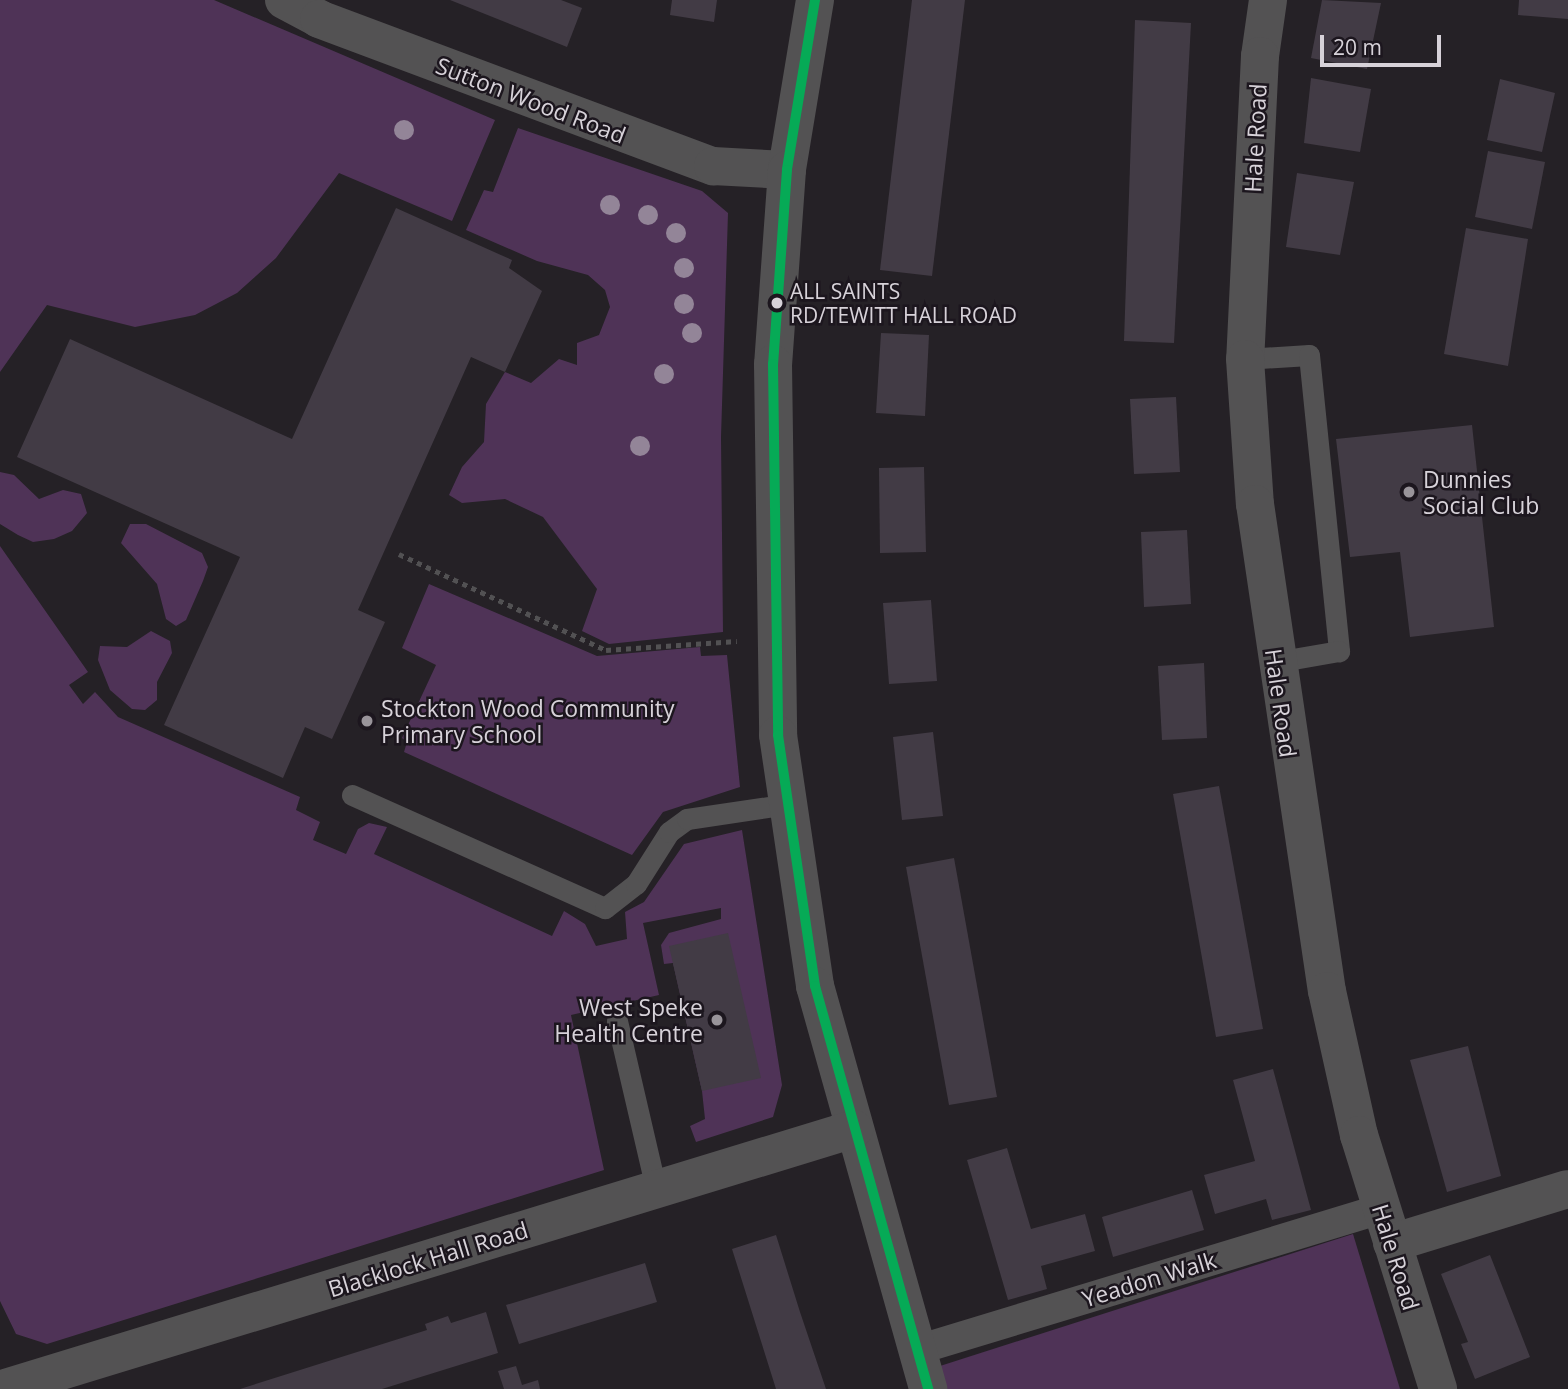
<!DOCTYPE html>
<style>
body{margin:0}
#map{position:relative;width:1568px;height:1389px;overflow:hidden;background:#252126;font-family:"Open Sans",sans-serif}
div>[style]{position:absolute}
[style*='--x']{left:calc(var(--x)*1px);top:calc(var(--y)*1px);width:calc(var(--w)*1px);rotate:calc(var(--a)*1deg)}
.green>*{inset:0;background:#4f3357}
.building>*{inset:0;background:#423b45}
.path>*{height:4.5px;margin-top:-2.25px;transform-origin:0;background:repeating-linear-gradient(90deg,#525153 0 5px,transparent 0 10px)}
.service>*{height:21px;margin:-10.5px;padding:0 10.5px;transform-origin:10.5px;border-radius:10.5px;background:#535253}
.pedestrian>*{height:30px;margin:-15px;padding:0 15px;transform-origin:15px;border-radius:15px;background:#535253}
.minor>*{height:38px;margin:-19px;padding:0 19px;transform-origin:19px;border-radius:19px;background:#535253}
.bus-1>*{height:10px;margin:-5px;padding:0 5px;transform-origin:5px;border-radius:5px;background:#06aa56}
.trees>*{width:20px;height:20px;margin:-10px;border-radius:50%;background:#938598}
.dots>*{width:19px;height:19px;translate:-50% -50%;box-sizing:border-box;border:4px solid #1c161e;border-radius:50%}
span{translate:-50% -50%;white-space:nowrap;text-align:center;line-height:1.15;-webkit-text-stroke:5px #1c161e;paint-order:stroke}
.bus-label{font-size:21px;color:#d7d2d9}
.left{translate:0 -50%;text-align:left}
.street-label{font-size:23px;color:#d7d2d9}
.poi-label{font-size:23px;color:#d7d2d9}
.right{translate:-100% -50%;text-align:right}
.scale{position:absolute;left:1320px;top:35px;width:121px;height:32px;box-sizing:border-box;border:4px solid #d7d2d9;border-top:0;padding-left:9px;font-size:21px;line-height:24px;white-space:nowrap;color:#d7d2d9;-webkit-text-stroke:5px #1c161e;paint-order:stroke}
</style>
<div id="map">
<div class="green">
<i style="clip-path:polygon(0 0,214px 0,495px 120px,452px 221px,339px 173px,276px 258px,237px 293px,195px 315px,135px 327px,47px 305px,0 372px)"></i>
<i style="clip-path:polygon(518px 128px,702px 191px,728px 213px,721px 437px,723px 632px,609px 644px,582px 631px,597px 589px,543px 517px,505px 499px,462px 503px,449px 495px,462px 467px,484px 442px,486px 404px,505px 372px,531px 383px,559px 359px,577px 365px,577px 343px,599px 335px,610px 307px,605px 290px,588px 275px,537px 261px,466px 230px,484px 190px,493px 192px)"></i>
<i style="clip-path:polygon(0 472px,14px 475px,39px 499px,63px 490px,81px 494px,87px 513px,72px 531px,54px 539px,33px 542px,18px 535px,0 524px)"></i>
<i style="clip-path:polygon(130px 524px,146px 524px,202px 553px,208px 567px,203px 581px,186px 620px,176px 626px,166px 619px,157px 584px,121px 543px)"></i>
<i style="clip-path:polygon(0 546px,88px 672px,69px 685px,83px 704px,95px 692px,118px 717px,300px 797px,296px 810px,320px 822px,313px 840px,346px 854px,358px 829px,369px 823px,387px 827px,374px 854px,552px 936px,564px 911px,585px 924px,596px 946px,627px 939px,625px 912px,644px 902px,684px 844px,742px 830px,782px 1085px,773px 1117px,696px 1142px,690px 1126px,705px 1119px,702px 1091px,673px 963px,664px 964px,661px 945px,669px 933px,721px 919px,721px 908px,643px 923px,659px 995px,571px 1015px,604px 1170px,47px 1344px,16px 1334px,0 1301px)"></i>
<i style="clip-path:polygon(429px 584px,597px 656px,700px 647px,701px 656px,727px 655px,740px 787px,663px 812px,632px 855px,404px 752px,407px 742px,402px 738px,436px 665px,402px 648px)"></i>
<i style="clip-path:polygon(151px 631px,170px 641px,172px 653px,157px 682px,157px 700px,145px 710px,132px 709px,110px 690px,98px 660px,100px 646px,127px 647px)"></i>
<i style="clip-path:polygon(1353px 1234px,1400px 1389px,947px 1389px,940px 1366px)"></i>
</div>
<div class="building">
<i style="clip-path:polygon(450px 0,561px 0,582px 8px,567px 47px)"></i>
<i style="clip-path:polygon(672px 0,717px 0,714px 22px,670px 15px)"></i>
<i style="clip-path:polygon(912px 0,965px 0,932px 276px,880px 270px)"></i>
<i style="clip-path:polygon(1322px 0,1381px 3px,1367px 69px,1311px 58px)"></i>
<i style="clip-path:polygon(1519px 0,1568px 0,1568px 19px,1518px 15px)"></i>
<i style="clip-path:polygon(1135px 20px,1191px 23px,1174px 343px,1124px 341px)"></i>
<i style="clip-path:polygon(1311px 78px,1371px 89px,1360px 152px,1304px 143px)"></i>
<i style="clip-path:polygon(1500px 79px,1555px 93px,1542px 152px,1487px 140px)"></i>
<i style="clip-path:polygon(1488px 151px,1545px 162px,1532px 229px,1475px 217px)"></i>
<i style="clip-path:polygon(1297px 173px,1354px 182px,1340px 255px,1286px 247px)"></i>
<i style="clip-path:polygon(396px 208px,512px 260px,509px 268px,542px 291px,505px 372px,471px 357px,358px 610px,385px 622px,332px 739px,305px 727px,283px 778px,164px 725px,240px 557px,17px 457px,70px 339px,292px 439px)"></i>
<i style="clip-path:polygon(1466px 228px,1528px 239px,1508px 366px,1444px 354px)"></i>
<i style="clip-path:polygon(881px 333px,929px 335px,925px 416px,876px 413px)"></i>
<i style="clip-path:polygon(1176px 397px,1180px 472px,1134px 474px,1130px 399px)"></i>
<i style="clip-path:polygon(1472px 425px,1494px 627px,1410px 637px,1400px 552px,1350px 557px,1336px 439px)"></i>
<i style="clip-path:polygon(924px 467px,926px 552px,880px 553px,879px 468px)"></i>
<i style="clip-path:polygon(1187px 530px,1191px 604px,1144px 607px,1141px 532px)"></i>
<i style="clip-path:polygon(931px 600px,937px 681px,889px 684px,883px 603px)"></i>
<i style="clip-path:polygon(1204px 663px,1207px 738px,1162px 740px,1158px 666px)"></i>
<i style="clip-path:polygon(933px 732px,943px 816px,902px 820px,893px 737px)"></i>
<i style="clip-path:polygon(1219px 786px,1263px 1029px,1216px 1037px,1173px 794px)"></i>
<i style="clip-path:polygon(954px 858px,997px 1097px,949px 1105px,906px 867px)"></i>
<i style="clip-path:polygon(728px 933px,761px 1078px,702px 1091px,669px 946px)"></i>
<i style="clip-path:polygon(1468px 1046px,1501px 1176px,1447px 1192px,1410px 1060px)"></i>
<i style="clip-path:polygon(1273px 1069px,1311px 1210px,1272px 1220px,1266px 1199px,1215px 1214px,1204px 1175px,1255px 1161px,1233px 1080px)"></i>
<i style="clip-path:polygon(1007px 1148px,1031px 1229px,1085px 1214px,1095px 1251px,1041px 1266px,1047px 1289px,1008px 1300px,967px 1160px)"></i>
<i style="clip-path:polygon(1192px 1190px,1204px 1230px,1113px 1257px,1102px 1217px)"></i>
<i style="clip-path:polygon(776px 1235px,800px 1312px,826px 1389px,776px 1389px,732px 1249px)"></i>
<i style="clip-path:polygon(1490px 1255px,1530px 1357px,1475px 1379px,1461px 1344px,1468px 1342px,1441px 1274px)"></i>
<i style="clip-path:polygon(645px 1263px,657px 1302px,519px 1344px,506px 1305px)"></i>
<i style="clip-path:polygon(486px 1312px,498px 1353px,382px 1389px,240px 1389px,427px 1330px,425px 1324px,448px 1316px,451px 1323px)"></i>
<i style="clip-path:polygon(516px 1366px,522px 1385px,538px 1380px,540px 1389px,504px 1389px,498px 1371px)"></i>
</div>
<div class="path">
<i style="--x:399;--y:554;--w:228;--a:24.9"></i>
<i style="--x:606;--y:650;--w:131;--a:-3.9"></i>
</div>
<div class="service">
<i style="--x:1245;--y:359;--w:64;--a:-3.6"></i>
<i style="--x:1309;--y:355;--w:298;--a:84.2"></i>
<i style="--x:1339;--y:651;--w:65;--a:170.2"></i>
<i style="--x:352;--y:795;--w:277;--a:24.1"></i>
<i style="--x:605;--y:908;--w:39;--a:-38"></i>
<i style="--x:636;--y:884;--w:62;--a:-57.6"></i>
<i style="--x:669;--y:832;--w:22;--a:-36"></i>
<i style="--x:687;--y:819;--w:103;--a:-8.4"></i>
<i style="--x:617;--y:1021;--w:172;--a:76.9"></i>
</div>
<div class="pedestrian">
<i style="--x:917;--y:1350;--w:486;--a:-16.9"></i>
</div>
<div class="minor">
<i style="--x:284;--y:0;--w:40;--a:28"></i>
<i style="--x:319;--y:19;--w:421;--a:20.5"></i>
<i style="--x:713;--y:166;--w:74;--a:3.1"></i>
<i style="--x:815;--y:0;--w:172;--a:99.4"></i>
<i style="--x:787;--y:170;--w:195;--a:94.1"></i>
<i style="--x:773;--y:364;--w:371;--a:89.2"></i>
<i style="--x:778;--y:735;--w:254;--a:81.6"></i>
<i style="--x:815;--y:986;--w:419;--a:74.3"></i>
<i style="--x:1268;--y:0;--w:57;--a:98.1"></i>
<i style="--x:1260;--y:56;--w:303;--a:92.8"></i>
<i style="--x:1245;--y:359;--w:145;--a:86.1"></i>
<i style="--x:1255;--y:504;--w:492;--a:81.6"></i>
<i style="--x:1327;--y:991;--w:148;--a:77.5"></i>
<i style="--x:1359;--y:1135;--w:266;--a:72.7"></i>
<i style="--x:1392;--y:1243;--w:183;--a:-17.1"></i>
<i style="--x:2;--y:1389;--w:891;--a:-16.97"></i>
</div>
<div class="bus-1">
<i style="--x:815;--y:0;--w:172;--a:99.4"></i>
<i style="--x:787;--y:170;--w:195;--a:94.1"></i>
<i style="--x:773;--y:364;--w:371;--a:89.2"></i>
<i style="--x:778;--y:735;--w:254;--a:81.6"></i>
<i style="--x:815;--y:986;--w:419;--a:74.3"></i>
</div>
<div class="trees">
<i style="left:404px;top:130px"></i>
<i style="left:610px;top:205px"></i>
<i style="left:648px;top:215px"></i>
<i style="left:676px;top:233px"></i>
<i style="left:684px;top:268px"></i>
<i style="left:684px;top:304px"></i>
<i style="left:692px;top:333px"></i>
<i style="left:664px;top:374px"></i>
<i style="left:640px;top:446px"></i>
</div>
<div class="dots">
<i style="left:777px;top:303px;background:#d7d2d9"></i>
<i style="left:1409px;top:492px;background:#99949a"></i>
<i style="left:367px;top:721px;background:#99949a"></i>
<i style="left:717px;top:1020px;background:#99949a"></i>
</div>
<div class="bus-label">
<span class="left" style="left:790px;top:303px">ALL SAINTS<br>RD/TEWITT HALL ROAD</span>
</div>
<div class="street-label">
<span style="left:531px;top:100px;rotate:21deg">Sutton Wood Road</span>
<span style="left:1255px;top:138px;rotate:-87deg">Hale Road</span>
<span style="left:1281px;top:703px;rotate:82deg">Hale Road</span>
<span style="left:1396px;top:1257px;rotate:73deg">Hale Road</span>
<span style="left:428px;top:1259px;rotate:-17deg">Blacklock Hall Road</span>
<span style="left:1149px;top:1279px;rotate:-17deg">Yeadon Walk</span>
</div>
<div class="poi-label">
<span class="left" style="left:1423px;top:492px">Dunnies<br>Social Club</span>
<span class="left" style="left:381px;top:721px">Stockton Wood Community<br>Primary School</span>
<span class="right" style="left:703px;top:1020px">West Speke<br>Health Centre</span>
</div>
<div class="scale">20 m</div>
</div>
